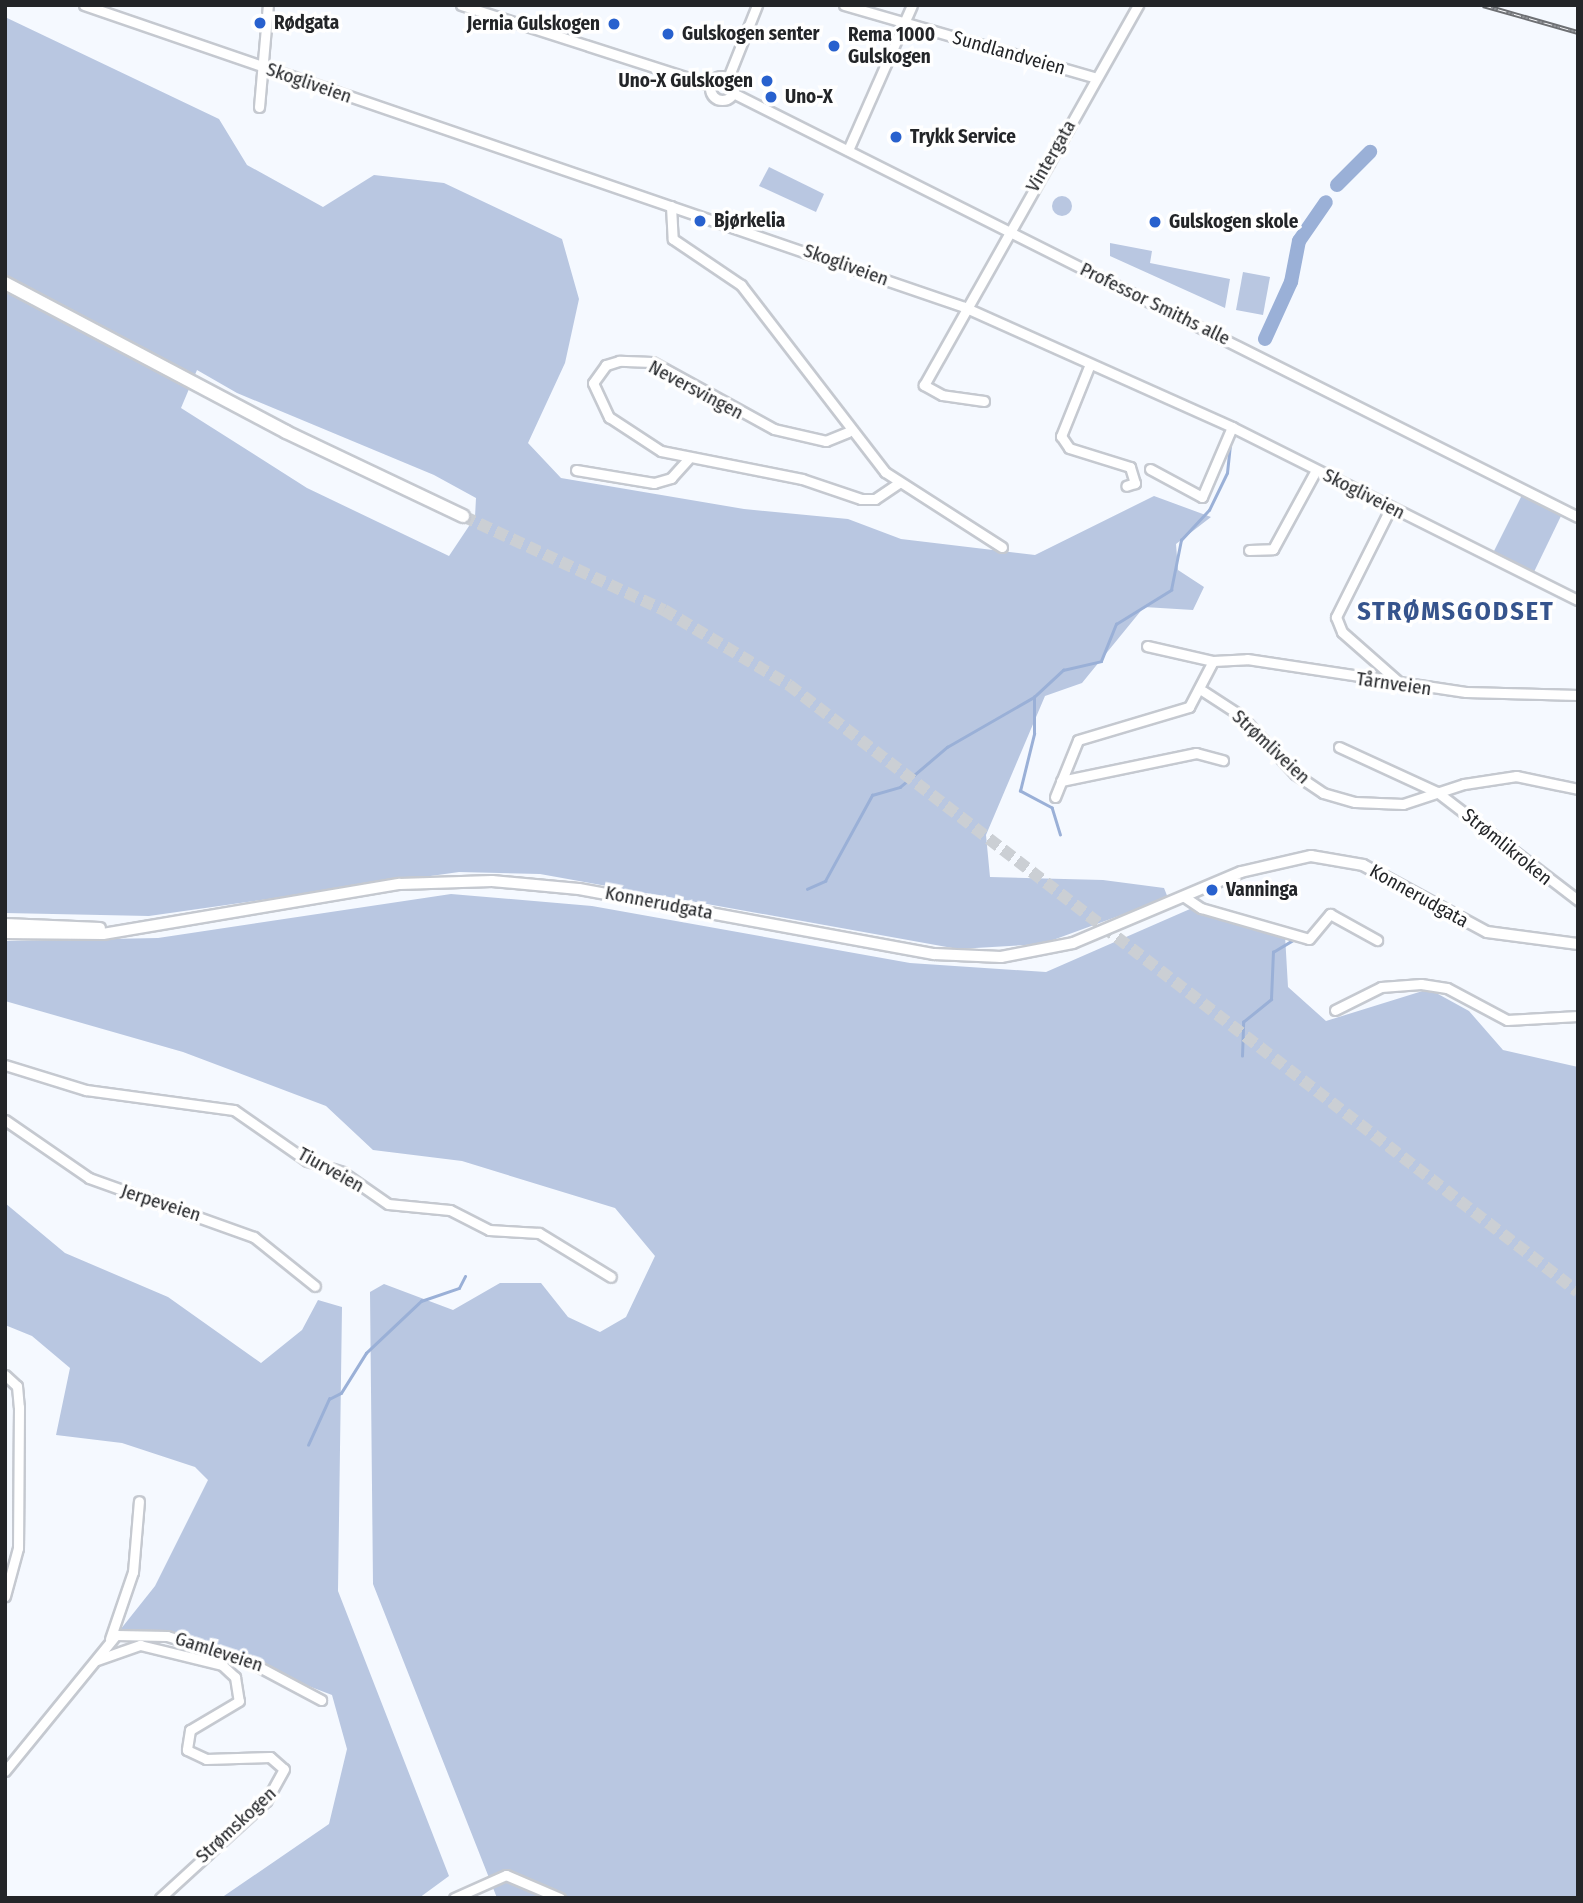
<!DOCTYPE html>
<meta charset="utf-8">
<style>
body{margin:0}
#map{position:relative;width:1583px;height:1903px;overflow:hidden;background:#f5f9ff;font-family:"Fira Sans Condensed",sans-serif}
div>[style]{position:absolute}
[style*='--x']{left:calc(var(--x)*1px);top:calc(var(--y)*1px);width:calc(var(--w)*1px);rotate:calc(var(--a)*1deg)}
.green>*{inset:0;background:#b9c7e1}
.round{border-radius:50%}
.stream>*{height:2.5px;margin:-1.25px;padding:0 1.25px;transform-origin:1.25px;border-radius:1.25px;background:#9ab0d7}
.river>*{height:14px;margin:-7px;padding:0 7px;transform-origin:7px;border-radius:7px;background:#9ab0d7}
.highway-tunnel>*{height:12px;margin-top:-6px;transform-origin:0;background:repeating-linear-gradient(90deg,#cbcfd4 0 12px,transparent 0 18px)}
.roads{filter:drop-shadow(2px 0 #c5c9d0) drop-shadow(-2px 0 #c5c9d0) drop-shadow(0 2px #c5c9d0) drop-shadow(0 -2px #c5c9d0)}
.minor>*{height:9px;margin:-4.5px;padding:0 4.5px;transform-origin:4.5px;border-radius:4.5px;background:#fff}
.minor>.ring{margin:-4.5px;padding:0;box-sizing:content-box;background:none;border:9px solid #fff;border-radius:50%}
.major>*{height:10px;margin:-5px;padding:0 5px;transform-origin:5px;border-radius:5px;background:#fff}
.highway>*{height:12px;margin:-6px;padding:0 6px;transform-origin:6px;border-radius:6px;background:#fff}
.rail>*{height:5px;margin-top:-2.5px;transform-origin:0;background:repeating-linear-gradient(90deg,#fff 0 8px,#6e7074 0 16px);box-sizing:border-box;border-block:2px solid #6e7074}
.dots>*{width:19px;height:19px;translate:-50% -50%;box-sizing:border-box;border:4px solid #fff;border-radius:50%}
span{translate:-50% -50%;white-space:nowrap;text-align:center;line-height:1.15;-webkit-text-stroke:7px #fff;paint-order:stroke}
.poi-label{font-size:19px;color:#232528;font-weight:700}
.left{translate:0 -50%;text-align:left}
.right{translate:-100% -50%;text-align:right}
.street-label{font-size:19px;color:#232528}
.district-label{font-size:26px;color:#36548d;font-weight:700;letter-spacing:2px}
.frame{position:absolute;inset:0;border:7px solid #232528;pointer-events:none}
</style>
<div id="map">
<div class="green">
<i style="clip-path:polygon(evenodd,5px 17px,219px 119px,247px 165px,323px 207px,374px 175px,444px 183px,562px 239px,579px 299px,565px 363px,528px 443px,561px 478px,744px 509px,848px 519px,901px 539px,1035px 555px,1154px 496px,1211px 517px,1176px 544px,1178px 570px,1204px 587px,1193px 610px,1144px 607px,1082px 683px,1045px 696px,986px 835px,990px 877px,1103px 880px,1164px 888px,1168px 898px,1042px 944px,958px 949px,540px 874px,459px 872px,149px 916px,5px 913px,5px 17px,197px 370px,237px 393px,434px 475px,476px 498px,475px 517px,449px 556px,307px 488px,181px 408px,197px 370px)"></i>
<i style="clip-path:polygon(769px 167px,824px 194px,816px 212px,759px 186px)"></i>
<i class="round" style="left:1052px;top:196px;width:20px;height:20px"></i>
<i style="clip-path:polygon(1110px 243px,1152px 251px,1150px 263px,1230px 279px,1225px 308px,1110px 256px)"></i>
<i style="clip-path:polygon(1243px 272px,1270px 277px,1263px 315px,1236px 310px)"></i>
<i style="clip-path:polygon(1522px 495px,1561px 516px,1533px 574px,1493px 553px)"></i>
<i style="clip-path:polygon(451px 894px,592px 906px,910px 963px,1046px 972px,1190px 909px,1215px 913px,1285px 935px,1288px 987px,1326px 1021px,1429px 989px,1469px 1011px,1503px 1050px,1578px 1067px,1578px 1898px,497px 1898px,373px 1584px,370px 1292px,384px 1284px,453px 1310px,500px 1283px,541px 1283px,568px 1317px,600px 1332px,626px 1317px,655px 1256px,615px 1208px,462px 1161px,373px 1150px,326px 1106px,183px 1052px,5px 1001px,5px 941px,158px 938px)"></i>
<i style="clip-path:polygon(5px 1203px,65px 1253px,168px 1297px,261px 1363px,302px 1330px,318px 1300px,342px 1307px,338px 1591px,449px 1876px,419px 1898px,221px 1898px,329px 1824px,347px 1749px,332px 1695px,175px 1635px,116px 1635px,155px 1586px,208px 1480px,195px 1467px,122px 1443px,56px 1435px,70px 1368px,32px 1336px,5px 1325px)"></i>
</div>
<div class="stream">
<i style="--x:1060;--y:835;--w:28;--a:-107"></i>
<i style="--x:1052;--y:808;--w:36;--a:-152"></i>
<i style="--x:1020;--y:791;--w:59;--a:-76.2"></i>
<i style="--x:1034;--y:734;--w:37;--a:-90"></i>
<i style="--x:1034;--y:697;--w:40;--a:-43"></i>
<i style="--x:1063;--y:670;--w:39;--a:-13"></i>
<i style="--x:1101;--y:661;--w:40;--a:-68"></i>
<i style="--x:1116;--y:624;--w:65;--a:-31.7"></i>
<i style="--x:1171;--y:590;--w:51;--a:-78.7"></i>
<i style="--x:1181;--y:540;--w:41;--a:-47"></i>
<i style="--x:1209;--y:510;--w:41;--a:-64.1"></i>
<i style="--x:1227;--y:473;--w:36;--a:-84"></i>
<i style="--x:807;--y:889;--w:20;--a:-24"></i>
<i style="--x:825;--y:881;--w:98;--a:-61.3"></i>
<i style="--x:872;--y:795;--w:29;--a:-16"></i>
<i style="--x:900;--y:787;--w:62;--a:-40.4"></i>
<i style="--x:947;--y:747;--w:100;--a:-29.9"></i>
<i style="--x:1242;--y:1056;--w:34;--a:-88"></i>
<i style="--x:1243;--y:1022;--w:36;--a:-39"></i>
<i style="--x:1271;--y:999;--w:47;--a:-87.6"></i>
<i style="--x:1273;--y:952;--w:23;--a:-31"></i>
<i style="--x:308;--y:1445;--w:51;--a:-65.5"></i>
<i style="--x:329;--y:1399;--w:13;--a:-27"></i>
<i style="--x:341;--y:1393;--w:47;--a:-58"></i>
<i style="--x:366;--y:1353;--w:76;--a:-43.4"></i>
<i style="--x:421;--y:1301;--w:40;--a:-18.9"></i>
<i style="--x:459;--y:1288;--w:13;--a:-63"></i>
</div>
<div class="river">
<i style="--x:1337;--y:185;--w:47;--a:-45"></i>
<i style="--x:1265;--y:339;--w:63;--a:-65.5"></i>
<i style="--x:1291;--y:282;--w:42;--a:-79"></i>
<i style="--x:1299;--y:241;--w:47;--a:-55.3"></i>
</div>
<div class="highway-tunnel">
<i style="--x:463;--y:516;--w:222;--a:25.1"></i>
<i style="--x:664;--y:610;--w:146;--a:31"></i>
<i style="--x:789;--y:685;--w:995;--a:37.57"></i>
</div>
<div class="roads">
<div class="minor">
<i style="--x:84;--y:5;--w:930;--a:18.94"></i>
<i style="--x:964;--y:307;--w:294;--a:24.1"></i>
<i style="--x:1232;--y:427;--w:387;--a:26.6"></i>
<i style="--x:461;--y:5;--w:262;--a:17.8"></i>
<i style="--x:844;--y:5;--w:259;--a:16.1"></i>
<i class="ring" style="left:710px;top:76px;width:15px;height:15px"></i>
<i style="--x:728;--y:78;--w:79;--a:-68.3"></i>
<i style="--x:733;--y:93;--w:945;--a:26.65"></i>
<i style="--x:259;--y:107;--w:102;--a:-85"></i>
<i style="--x:848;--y:150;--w:158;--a:-66.2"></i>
<i style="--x:671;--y:206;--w:33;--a:87"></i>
<i style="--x:673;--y:239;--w:82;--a:34.1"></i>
<i style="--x:741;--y:285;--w:236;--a:52.4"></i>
<i style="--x:885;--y:472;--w:139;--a:32.7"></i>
<i style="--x:1090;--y:364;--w:78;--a:111.9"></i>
<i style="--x:1061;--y:436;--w:14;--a:56"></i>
<i style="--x:1069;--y:448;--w:64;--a:17.3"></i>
<i style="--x:1130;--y:467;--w:17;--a:73"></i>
<i style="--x:1135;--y:483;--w:9;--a:162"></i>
<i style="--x:984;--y:401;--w:42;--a:-171.9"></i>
<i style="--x:942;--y:395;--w:21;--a:-151"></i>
<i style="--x:924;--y:385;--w:436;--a:-60.6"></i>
<i style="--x:848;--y:432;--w:24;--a:158"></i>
<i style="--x:826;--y:441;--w:53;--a:-167"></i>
<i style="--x:774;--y:429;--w:139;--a:-151.2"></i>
<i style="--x:652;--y:362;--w:33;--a:-178"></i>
<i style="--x:619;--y:361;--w:14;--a:163"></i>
<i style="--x:606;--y:365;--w:22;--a:126"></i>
<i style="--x:593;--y:383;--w:38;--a:65"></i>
<i style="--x:609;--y:417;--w:62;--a:33.2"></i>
<i style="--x:661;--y:451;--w:144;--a:11.2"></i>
<i style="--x:802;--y:479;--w:62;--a:18.7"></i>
<i style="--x:861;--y:499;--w:14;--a:0"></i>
<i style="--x:875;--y:499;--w:29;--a:-34"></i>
<i style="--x:1150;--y:469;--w:59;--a:28.3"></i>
<i style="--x:1202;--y:497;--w:76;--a:-66.8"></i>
<i style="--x:576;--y:470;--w:79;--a:9.5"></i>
<i style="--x:654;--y:483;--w:18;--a:-16"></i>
<i style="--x:671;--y:478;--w:25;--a:-48"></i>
<i style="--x:1390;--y:509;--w:121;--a:116.6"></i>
<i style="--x:1336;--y:617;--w:16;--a:68"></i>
<i style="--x:1342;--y:632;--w:77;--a:41.3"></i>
<i style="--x:1249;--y:550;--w:24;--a:-2"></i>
<i style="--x:1273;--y:549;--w:90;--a:-61.4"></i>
<i style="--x:1147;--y:646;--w:68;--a:12.8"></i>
<i style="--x:1203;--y:691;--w:44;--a:33"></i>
<i style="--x:1240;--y:715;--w:81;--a:47"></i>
<i style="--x:1295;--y:774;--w:34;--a:34"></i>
<i style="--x:1323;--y:793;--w:33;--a:16"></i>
<i style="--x:1355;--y:802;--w:48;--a:2.4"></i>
<i style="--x:1403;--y:804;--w:64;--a:-18.2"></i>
<i style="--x:1464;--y:784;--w:53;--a:-8.7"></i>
<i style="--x:1516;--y:776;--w:63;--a:11.8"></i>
<i style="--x:1339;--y:747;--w:108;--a:24.7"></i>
<i style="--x:1437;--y:792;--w:178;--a:37.5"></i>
<i style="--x:1061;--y:781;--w:138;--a:-11.7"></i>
<i style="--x:1196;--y:753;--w:28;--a:15"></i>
<i style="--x:1055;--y:797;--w:61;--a:-68"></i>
<i style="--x:1078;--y:740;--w:116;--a:-16.6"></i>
<i style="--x:1189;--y:707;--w:52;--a:-62.4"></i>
<i style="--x:1213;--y:661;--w:34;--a:-3"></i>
<i style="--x:1247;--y:659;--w:221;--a:8.6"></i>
<i style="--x:1466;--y:692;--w:112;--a:1.5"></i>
<i style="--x:1183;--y:896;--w:22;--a:34"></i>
<i style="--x:1201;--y:908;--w:112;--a:16"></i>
<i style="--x:1309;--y:939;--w:33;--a:-50"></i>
<i style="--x:1330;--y:914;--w:54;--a:29"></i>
<i style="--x:1335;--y:1010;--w:51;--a:-26.6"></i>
<i style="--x:1381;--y:987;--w:40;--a:-4.3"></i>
<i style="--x:1421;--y:984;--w:26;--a:9"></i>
<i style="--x:1447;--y:988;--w:68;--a:28.1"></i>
<i style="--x:1507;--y:1020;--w:71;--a:-3.2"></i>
<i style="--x:5;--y:1065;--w:85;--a:17.2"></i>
<i style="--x:86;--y:1090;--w:149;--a:7.7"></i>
<i style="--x:234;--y:1110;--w:89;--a:34.9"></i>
<i style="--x:307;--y:1161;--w:37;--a:17"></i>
<i style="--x:342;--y:1172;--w:56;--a:34.8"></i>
<i style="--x:388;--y:1204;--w:62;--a:5.5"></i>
<i style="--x:450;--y:1210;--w:44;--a:27.1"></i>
<i style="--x:489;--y:1230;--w:50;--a:3.4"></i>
<i style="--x:539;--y:1233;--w:84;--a:31.4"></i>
<i style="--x:5;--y:1120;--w:102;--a:34.6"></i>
<i style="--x:89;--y:1178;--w:175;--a:19.7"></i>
<i style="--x:254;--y:1237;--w:78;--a:38.8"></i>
<i style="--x:5;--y:1375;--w:16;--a:43"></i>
<i style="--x:17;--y:1386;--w:21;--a:85"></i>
<i style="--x:19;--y:1407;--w:141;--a:90.4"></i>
<i style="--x:18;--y:1548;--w:50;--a:105.2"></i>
<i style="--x:110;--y:1639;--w:71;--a:-71.1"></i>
<i style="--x:133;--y:1572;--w:71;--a:-85.2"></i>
<i style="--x:97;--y:1660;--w:46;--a:-19.2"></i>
<i style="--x:140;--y:1645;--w:84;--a:13.7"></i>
<i style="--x:222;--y:1665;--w:18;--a:43"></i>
<i style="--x:235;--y:1677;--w:24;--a:81"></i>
<i style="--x:239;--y:1701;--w:57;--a:149.4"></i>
<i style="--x:190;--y:1730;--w:20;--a:99"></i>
<i style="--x:187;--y:1750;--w:21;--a:25"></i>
<i style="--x:206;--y:1759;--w:64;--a:-1.8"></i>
<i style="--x:270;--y:1757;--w:18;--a:41"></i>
<i style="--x:284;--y:1769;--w:37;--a:119"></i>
<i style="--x:266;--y:1801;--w:144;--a:137.5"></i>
<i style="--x:5;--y:1771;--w:176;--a:-50.8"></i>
<i style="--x:116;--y:1635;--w:51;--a:1.1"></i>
<i style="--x:167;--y:1636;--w:85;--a:17.2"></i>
<i style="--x:248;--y:1661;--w:83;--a:28.1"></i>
<i style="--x:454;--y:1898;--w:57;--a:-23.9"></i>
<i style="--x:506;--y:1875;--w:59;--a:23.1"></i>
</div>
<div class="major">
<i style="--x:5;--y:924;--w:95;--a:2.4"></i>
<i style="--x:5;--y:933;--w:98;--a:0.6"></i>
<i style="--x:103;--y:934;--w:301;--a:-9.6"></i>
<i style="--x:400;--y:884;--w:92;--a:-1.9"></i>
<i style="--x:492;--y:881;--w:87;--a:5.3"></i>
<i style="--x:579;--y:889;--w:361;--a:10.4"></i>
<i style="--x:934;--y:954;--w:67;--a:2.6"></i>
<i style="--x:1001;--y:957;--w:73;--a:-11"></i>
<i style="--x:1073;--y:943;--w:182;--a:-22.9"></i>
<i style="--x:1241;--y:872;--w:72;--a:-12.9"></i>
<i style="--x:1311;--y:856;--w:53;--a:9.8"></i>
<i style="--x:1363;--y:865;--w:141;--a:28.4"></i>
<i style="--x:1487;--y:932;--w:92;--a:7.5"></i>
</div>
<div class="highway">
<i style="--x:5;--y:283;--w:318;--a:27.9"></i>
<i style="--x:286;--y:432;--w:196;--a:25.4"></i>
</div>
</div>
<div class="rail">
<i style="--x:1483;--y:5;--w:99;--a:15.9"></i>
</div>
<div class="dots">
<i style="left:260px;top:23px;background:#2861ce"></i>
<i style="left:614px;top:24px;background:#2861ce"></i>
<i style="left:668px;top:34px;background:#2861ce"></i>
<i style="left:834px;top:46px;background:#2861ce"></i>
<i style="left:767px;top:81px;background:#2861ce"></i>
<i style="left:771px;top:97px;background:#2861ce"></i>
<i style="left:896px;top:137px;background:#2861ce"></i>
<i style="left:700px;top:221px;background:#2861ce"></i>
<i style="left:1155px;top:222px;background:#2861ce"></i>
<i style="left:1212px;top:890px;background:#2861ce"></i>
</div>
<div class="poi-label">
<span class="left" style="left:274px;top:23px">Rødgata</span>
<span class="right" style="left:600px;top:24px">Jernia Gulskogen</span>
<span class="left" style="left:682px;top:34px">Gulskogen senter</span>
<span class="left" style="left:848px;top:46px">Rema 1000<br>Gulskogen</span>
<span class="right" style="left:753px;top:81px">Uno-X Gulskogen</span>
<span class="left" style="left:785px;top:97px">Uno-X</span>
<span class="left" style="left:910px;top:137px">Trykk Service</span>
<span class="left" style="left:714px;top:221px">Bjørkelia</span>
<span class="left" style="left:1169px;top:222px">Gulskogen skole</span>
<span class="left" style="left:1226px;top:890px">Vanninga</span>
</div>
<div class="street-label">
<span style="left:1009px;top:53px;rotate:16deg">Sundlandveien</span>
<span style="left:309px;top:83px;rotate:19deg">Skogliveien</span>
<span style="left:1051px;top:156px;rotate:-60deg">Vintergata</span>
<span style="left:846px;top:265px;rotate:20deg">Skogliveien</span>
<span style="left:1155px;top:304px;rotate:26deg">Professor Smiths alle</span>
<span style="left:696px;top:390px;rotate:28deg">Neversvingen</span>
<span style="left:1364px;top:494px;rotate:27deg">Skogliveien</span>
<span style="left:1394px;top:684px;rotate:8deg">Tårnveien</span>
<span style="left:1271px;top:747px;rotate:43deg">Strømliveien</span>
<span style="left:1507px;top:847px;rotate:39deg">Strømlikroken</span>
<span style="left:1419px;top:896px;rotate:29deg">Konnerudgata</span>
<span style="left:659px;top:903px;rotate:11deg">Konnerudgata</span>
<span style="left:331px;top:1170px;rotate:29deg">Tiurveien</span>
<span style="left:161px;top:1203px;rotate:18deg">Jerpeveien</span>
<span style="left:219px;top:1652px;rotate:18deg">Gamleveien</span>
<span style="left:236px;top:1825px;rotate:-43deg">Strømskogen</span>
</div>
<div class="district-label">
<span style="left:1456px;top:612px">STRØMSGODSET</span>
</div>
<div class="frame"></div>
</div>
